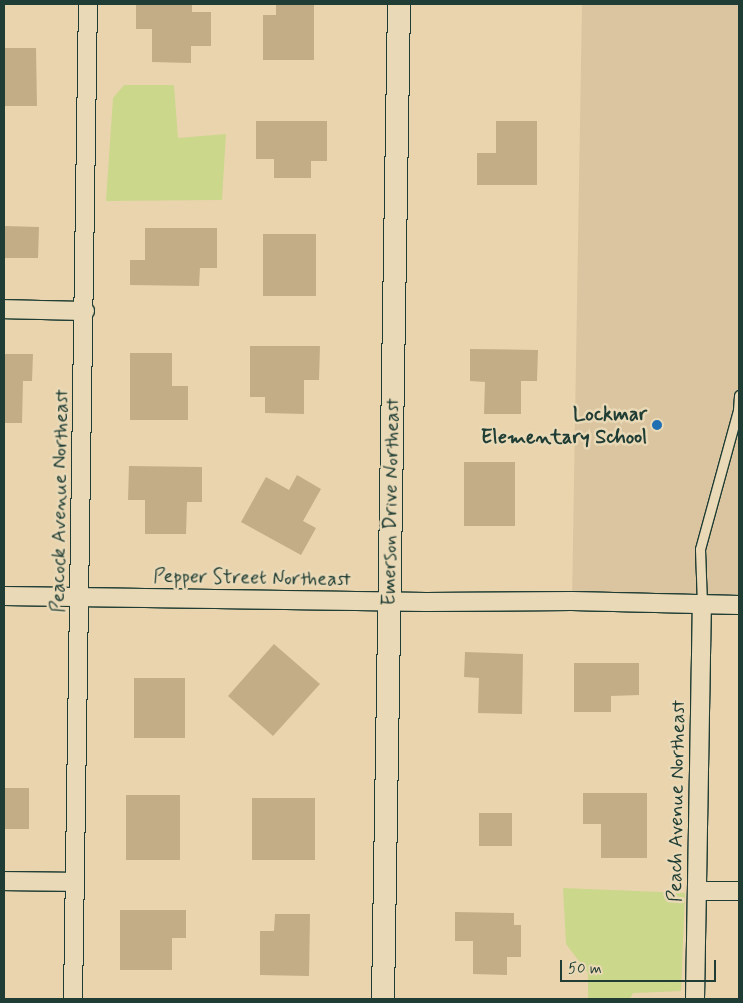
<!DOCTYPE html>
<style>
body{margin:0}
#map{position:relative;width:743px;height:1003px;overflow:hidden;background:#ead4ae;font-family:Mynerve,sans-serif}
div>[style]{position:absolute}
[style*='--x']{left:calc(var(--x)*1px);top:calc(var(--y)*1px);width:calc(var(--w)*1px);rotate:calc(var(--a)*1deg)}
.built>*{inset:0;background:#dac5a0}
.green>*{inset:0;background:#cbd78b}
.building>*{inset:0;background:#c2ad87}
.roads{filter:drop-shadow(1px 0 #1f3d34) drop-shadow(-1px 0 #1f3d34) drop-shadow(0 1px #1f3d34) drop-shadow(0 -1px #1f3d34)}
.service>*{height:9px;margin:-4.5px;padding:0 4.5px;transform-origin:4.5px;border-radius:4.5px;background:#ead9b6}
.minor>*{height:18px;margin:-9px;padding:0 9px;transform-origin:9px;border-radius:9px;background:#ead9b6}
.tertiary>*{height:22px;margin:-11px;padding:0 11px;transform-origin:11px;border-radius:11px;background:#ead9b6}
.dots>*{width:14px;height:14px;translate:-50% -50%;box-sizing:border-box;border:2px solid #ead9b6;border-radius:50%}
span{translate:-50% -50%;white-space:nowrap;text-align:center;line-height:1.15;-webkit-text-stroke:5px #ead9b6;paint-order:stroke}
.poi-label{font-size:20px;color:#1f3d34;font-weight:700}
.right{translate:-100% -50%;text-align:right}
.street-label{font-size:20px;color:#1f3d34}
.frame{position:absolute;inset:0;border:5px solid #1f3d34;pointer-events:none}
.scale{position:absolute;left:560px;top:960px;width:156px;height:22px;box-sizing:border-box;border:2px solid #1f3d34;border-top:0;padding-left:6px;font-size:15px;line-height:18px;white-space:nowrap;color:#1f3d34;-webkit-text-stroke:4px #ead9b6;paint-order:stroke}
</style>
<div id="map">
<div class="built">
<i style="clip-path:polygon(582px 4px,739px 4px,739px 605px,572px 601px)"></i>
</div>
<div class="green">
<i style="clip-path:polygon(124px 85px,174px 85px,178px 138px,226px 134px,222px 200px,106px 201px,113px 98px)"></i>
<i style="clip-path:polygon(563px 888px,685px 893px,681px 991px,633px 993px,630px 999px,588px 999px,588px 973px,566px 944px)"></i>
</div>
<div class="building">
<i style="clip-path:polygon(136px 4px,192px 4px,192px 12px,211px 12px,211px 46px,191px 46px,191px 63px,152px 62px,152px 29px,136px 29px)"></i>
<i style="clip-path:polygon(276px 4px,314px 4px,314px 60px,263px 60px,263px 15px,276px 15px)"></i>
<i style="clip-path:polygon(4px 48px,36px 48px,37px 106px,4px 106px)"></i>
<i style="clip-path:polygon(256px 121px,327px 121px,327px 161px,311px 161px,311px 178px,274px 178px,274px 159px,256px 159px)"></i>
<i style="clip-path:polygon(496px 121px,537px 121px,537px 185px,477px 185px,477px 153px,496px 153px)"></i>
<i style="clip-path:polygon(4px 226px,39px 227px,38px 258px,4px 258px)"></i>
<i style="clip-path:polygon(145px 228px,217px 228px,217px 268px,200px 268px,199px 286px,130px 285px,130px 260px,145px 260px)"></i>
<i style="clip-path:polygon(263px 234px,316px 234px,316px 296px,263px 296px)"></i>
<i style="clip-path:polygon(250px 346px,320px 346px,319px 380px,304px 380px,304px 414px,265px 413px,265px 397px,250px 397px)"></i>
<i style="clip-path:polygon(470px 349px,538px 350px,537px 381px,521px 381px,521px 414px,484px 414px,485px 382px,470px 381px)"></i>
<i style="clip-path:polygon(130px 353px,172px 353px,172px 386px,188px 386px,188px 420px,130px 420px)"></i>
<i style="clip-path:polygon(4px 354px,33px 354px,32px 381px,23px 381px,22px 423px,4px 423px)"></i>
<i style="clip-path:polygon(464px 462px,515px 462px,515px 526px,464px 526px)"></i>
<i style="clip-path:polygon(129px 466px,202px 467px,202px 502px,187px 502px,186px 534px,145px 534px,145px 500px,128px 500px)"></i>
<i style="clip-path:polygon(297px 475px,321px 489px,303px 521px,316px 528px,301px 555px,241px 522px,266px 477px,289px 490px)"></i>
<i style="clip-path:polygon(274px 644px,320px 684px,273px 736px,228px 696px)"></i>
<i style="clip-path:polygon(465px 652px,523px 654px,522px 714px,478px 713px,479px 678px,464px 677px)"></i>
<i style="clip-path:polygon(574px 663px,639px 663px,639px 695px,611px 696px,611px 712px,574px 712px)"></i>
<i style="clip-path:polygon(134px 678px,185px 678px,185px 738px,134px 738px)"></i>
<i style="clip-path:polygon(4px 788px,29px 788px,29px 829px,4px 829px)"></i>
<i style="clip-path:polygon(583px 793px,647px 793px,647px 858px,601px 858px,601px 824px,583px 824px)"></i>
<i style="clip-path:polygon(126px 795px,180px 795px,180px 860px,126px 860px)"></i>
<i style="clip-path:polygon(252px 798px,315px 798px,315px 860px,252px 860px)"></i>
<i style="clip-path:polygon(479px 813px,512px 813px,512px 846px,479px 846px)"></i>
<i style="clip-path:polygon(120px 910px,186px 910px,186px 938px,172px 938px,172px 970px,120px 970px)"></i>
<i style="clip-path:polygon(455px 912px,514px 913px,514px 925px,521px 925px,521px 957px,507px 957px,507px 975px,473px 974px,473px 941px,455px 941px)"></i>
<i style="clip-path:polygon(275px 914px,310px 914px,309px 976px,260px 975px,260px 931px,274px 931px)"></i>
</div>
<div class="roads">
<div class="service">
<i style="--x:702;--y:604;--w:55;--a:-92.1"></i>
<i style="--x:700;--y:549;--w:144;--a:-74.7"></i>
<i style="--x:738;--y:410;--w:15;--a:-86"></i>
</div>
<div class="minor">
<i style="--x:4;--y:309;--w:81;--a:1.4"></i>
<i style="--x:4;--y:596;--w:422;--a:0.8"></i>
<i style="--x:426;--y:602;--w:146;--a:-0.4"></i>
<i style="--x:572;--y:601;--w:167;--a:1.4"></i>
<i style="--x:4;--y:881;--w:71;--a:0.8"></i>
<i style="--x:697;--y:891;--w:42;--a:0"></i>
<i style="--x:73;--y:999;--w:995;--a:-89.14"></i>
<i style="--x:695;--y:999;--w:395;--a:-89"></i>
</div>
<div class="tertiary">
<i style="--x:383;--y:999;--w:995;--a:-89.08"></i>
</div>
</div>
<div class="dots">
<i style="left:657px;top:425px;background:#1f6fb2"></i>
</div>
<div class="poi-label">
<span class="right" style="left:647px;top:426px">Lockmar<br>Elementary School</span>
</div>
<div class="street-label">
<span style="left:60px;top:501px;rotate:-89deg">Peacock Avenue Northeast</span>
<span style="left:391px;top:502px;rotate:-89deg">Emerson Drive Northeast</span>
<span style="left:252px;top:578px;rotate:1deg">Pepper Street Northeast</span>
<span style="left:677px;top:801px;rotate:-89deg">Peach Avenue Northeast</span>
</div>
<div class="frame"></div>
<div class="scale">50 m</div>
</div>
